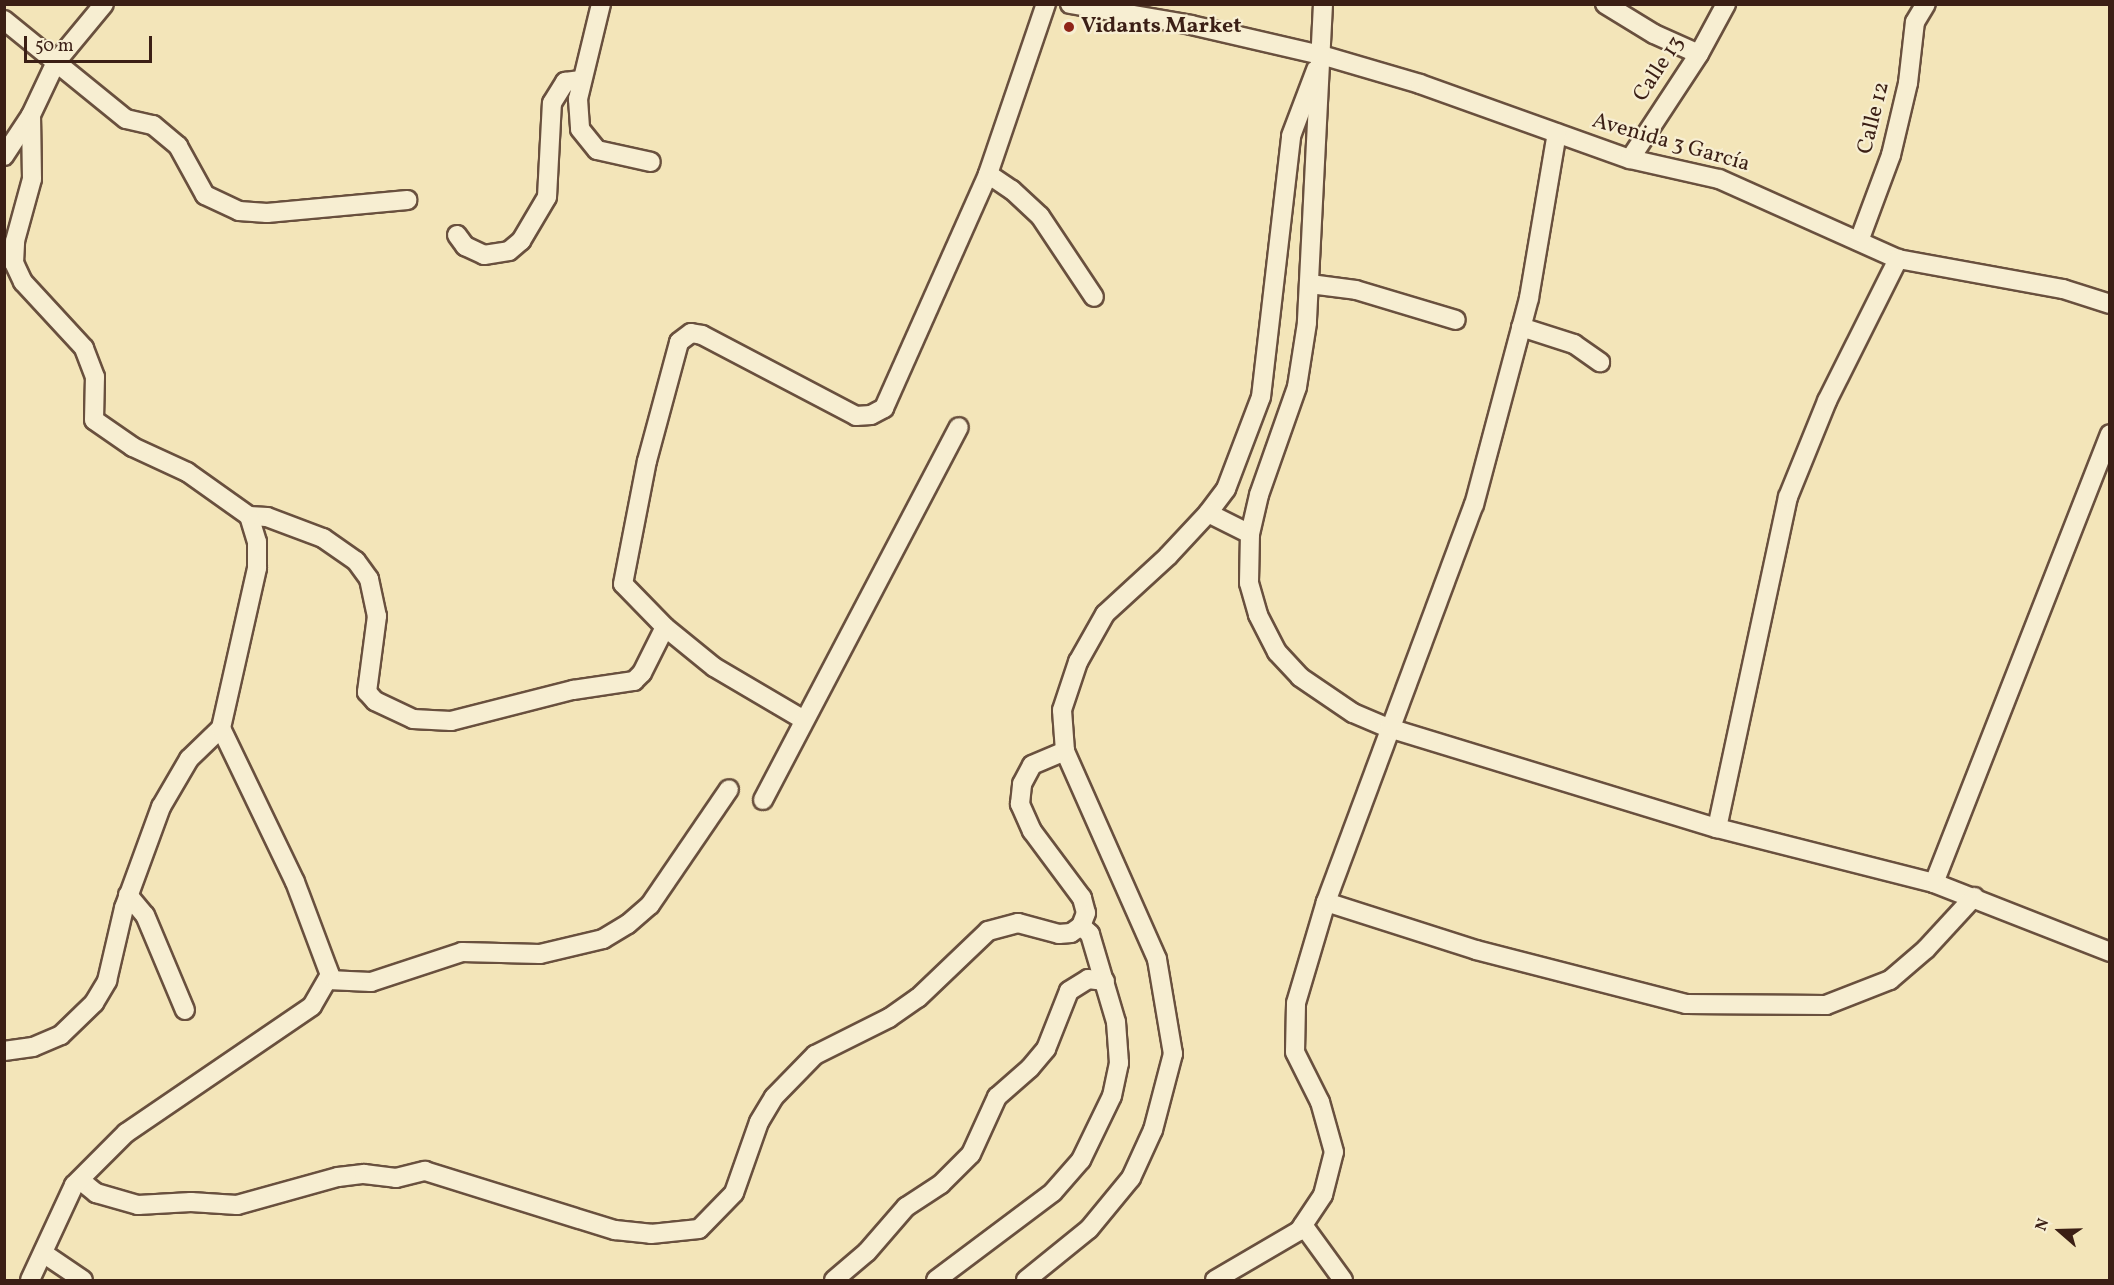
<!DOCTYPE html>
<meta charset="utf-8">
<style>
body{margin:0}
#map{position:relative;width:2114px;height:1285px;overflow:hidden;background:#f3e5b9;font-family:Vollkorn,serif}
div>[style]{position:absolute}
[style*='--x']{left:calc(var(--x)*1px);top:calc(var(--y)*1px);width:calc(var(--w)*1px);rotate:calc(var(--a)*1deg)}
.roads{filter:drop-shadow(2px 0 #69503e) drop-shadow(-2px 0 #69503e) drop-shadow(0 2px #69503e) drop-shadow(0 -2px #69503e)}
.minor>*{height:18px;margin:-9px;padding:0 9px;transform-origin:9px;border-radius:9px;background:#f7eed2}
.dots>*{width:16px;height:16px;translate:-50% -50%;box-sizing:border-box;border:3px solid #f7eed2;border-radius:50%}
span{translate:-50% -50%;white-space:nowrap;text-align:center;line-height:1.15;-webkit-text-stroke:4.5px #f7eed2;paint-order:stroke}
.poi-label{font-size:22px;color:#3b1f15;font-weight:700}
.left{translate:0 -50%;text-align:left}
.street-label{font-size:22px;color:#3b1f15}
.frame{position:absolute;inset:0;border:6px solid #3b1f15;pointer-events:none}
.north{position:absolute;left:2030px;top:1201px;width:60px;height:60px;-webkit-text-stroke:4px #f7eed2;paint-order:stroke;rotate:290deg;font-size:16px;font-weight:700;line-height:24px;text-align:center;color:#3b1f15}
.north::after{content:'';display:block;margin:auto;width:21px;height:27px;background:#3b1f15;clip-path:polygon(50% 0,100% 100%,50% 72%,0 100%)}
.scale{position:absolute;left:24px;top:36px;width:128px;height:27px;box-sizing:border-box;border:3px solid #3b1f15;border-top:0;padding-left:8px;font-size:18px;line-height:21px;white-space:nowrap;color:#3b1f15;-webkit-text-stroke:4px #f7eed2;paint-order:stroke}
</style>
<div id="map">
<div class="roads">
<div class="minor">
<i style="--x:601;--y:4;--w:98;--a:103.6"></i>
<i style="--x:578;--y:99;--w:30;--a:86"></i>
<i style="--x:580;--y:129;--w:27;--a:51"></i>
<i style="--x:597;--y:150;--w:55;--a:12.5"></i>
<i style="--x:1070;--y:4;--w:123;--a:9.8"></i>
<i style="--x:1191;--y:25;--w:133;--a:13"></i>
<i style="--x:1321;--y:55;--w:103;--a:16.3"></i>
<i style="--x:1420;--y:84;--w:223;--a:19.7"></i>
<i style="--x:1630;--y:159;--w:91;--a:12.7"></i>
<i style="--x:1719;--y:179;--w:196;--a:24.1"></i>
<i style="--x:1898;--y:259;--w:168;--a:10.3"></i>
<i style="--x:2063;--y:289;--w:49;--a:17.7"></i>
<i style="--x:1323;--y:4;--w:319;--a:92.9"></i>
<i style="--x:1307;--y:323;--w:65;--a:98.9"></i>
<i style="--x:1297;--y:387;--w:114;--a:109.4"></i>
<i style="--x:1259;--y:495;--w:40;--a:103"></i>
<i style="--x:1250;--y:534;--w:49;--a:91.2"></i>
<i style="--x:1249;--y:583;--w:33;--a:74"></i>
<i style="--x:1258;--y:615;--w:42;--a:62.8"></i>
<i style="--x:1277;--y:652;--w:34;--a:47"></i>
<i style="--x:1300;--y:677;--w:64;--a:34.2"></i>
<i style="--x:1353;--y:713;--w:39;--a:23"></i>
<i style="--x:1389;--y:728;--w:343;--a:17"></i>
<i style="--x:1717;--y:828;--w:224;--a:14.2"></i>
<i style="--x:1934;--y:883;--w:189;--a:21.4"></i>
<i style="--x:1605;--y:4;--w:57;--a:31.5"></i>
<i style="--x:1654;--y:34;--w:49;--a:24"></i>
<i style="--x:4;--y:20;--w:157;--a:39.1"></i>
<i style="--x:126;--y:119;--w:28;--a:13"></i>
<i style="--x:153;--y:125;--w:33;--a:40"></i>
<i style="--x:178;--y:146;--w:56;--a:61.1"></i>
<i style="--x:205;--y:195;--w:38;--a:25"></i>
<i style="--x:239;--y:211;--w:28;--a:4"></i>
<i style="--x:267;--y:213;--w:141;--a:-5.3"></i>
<i style="--x:4;--y:156;--w:49;--a:-56.6"></i>
<i style="--x:31;--y:115;--w:59;--a:-64.7"></i>
<i style="--x:56;--y:62;--w:75;--a:-50.4"></i>
<i style="--x:1630;--y:159;--w:126;--a:-56.7"></i>
<i style="--x:1699;--y:54;--w:57;--a:-61.6"></i>
<i style="--x:988;--y:174;--w:29;--a:34"></i>
<i style="--x:1012;--y:190;--w:38;--a:43"></i>
<i style="--x:1040;--y:216;--w:97;--a:56.3"></i>
<i style="--x:457;--y:235;--w:14;--a:54"></i>
<i style="--x:465;--y:246;--w:21;--a:25"></i>
<i style="--x:484;--y:255;--w:25;--a:-9"></i>
<i style="--x:509;--y:251;--w:16;--a:-40"></i>
<i style="--x:521;--y:241;--w:51;--a:-59.4"></i>
<i style="--x:547;--y:197;--w:94;--a:-87"></i>
<i style="--x:552;--y:103;--w:25;--a:-58"></i>
<i style="--x:565;--y:82;--w:16;--a:-7"></i>
<i style="--x:1859;--y:241;--w:92;--a:-69.6"></i>
<i style="--x:1891;--y:155;--w:74;--a:-76.7"></i>
<i style="--x:1908;--y:83;--w:61;--a:-83.5"></i>
<i style="--x:1915;--y:22;--w:21;--a:-59"></i>
<i style="--x:1310;--y:284;--w:46;--a:7.4"></i>
<i style="--x:1356;--y:290;--w:104;--a:16.7"></i>
<i style="--x:1521;--y:327;--w:56;--a:17.8"></i>
<i style="--x:1574;--y:344;--w:32;--a:35"></i>
<i style="--x:1208;--y:513;--w:30;--a:-53"></i>
<i style="--x:1226;--y:489;--w:98;--a:-69.2"></i>
<i style="--x:1261;--y:397;--w:263;--a:-83.4"></i>
<i style="--x:1291;--y:136;--w:71;--a:-69.3"></i>
<i style="--x:249;--y:516;--w:18;--a:3"></i>
<i style="--x:267;--y:517;--w:60;--a:20.6"></i>
<i style="--x:323;--y:538;--w:40;--a:34.9"></i>
<i style="--x:356;--y:561;--w:22;--a:54"></i>
<i style="--x:369;--y:579;--w:38;--a:78"></i>
<i style="--x:377;--y:616;--w:77;--a:97.5"></i>
<i style="--x:367;--y:692;--w:12;--a:48"></i>
<i style="--x:375;--y:701;--w:42;--a:25.3"></i>
<i style="--x:413;--y:719;--w:38;--a:3"></i>
<i style="--x:451;--y:721;--w:126;--a:-14.3"></i>
<i style="--x:573;--y:690;--w:62;--a:-8.4"></i>
<i style="--x:634;--y:681;--w:11;--a:-45"></i>
<i style="--x:642;--y:673;--w:51;--a:-63.4"></i>
<i style="--x:804;--y:720;--w:104;--a:-149.5"></i>
<i style="--x:714;--y:667;--w:63;--a:-140.8"></i>
<i style="--x:665;--y:627;--w:60;--a:-134.3"></i>
<i style="--x:623;--y:584;--w:125;--a:-79"></i>
<i style="--x:647;--y:461;--w:123;--a:-74.9"></i>
<i style="--x:679;--y:342;--w:15;--a:-37"></i>
<i style="--x:691;--y:333;--w:11;--a:10"></i>
<i style="--x:702;--y:335;--w:174;--a:27.7"></i>
<i style="--x:856;--y:416;--w:15;--a:-4"></i>
<i style="--x:871;--y:415;--w:15;--a:-28"></i>
<i style="--x:884;--y:408;--w:256;--a:-66"></i>
<i style="--x:988;--y:174;--w:180;--a:-71.2"></i>
<i style="--x:763;--y:800;--w:421;--a:-62.3"></i>
<i style="--x:1717;--y:828;--w:339;--a:-77.9"></i>
<i style="--x:1788;--y:497;--w:104;--a:-67.9"></i>
<i style="--x:1827;--y:401;--w:159;--a:-63.4"></i>
<i style="--x:1934;--y:883;--w:482;--a:-68.6"></i>
<i style="--x:128;--y:895;--w:26;--a:50"></i>
<i style="--x:145;--y:915;--w:103;--a:67.2"></i>
<i style="--x:1326;--y:902;--w:157;--a:17.7"></i>
<i style="--x:1476;--y:950;--w:217;--a:14.4"></i>
<i style="--x:1686;--y:1004;--w:140;--a:0.4"></i>
<i style="--x:1826;--y:1005;--w:69;--a:-21.3"></i>
<i style="--x:1890;--y:980;--w:48;--a:-40.7"></i>
<i style="--x:1926;--y:949;--w:71;--a:-47.3"></i>
<i style="--x:328;--y:980;--w:43;--a:2.7"></i>
<i style="--x:371;--y:982;--w:96;--a:-18.2"></i>
<i style="--x:462;--y:952;--w:78;--a:1.5"></i>
<i style="--x:540;--y:954;--w:65;--a:-13.4"></i>
<i style="--x:603;--y:939;--w:29;--a:-31"></i>
<i style="--x:628;--y:924;--w:29;--a:-41"></i>
<i style="--x:650;--y:905;--w:140;--a:-55.7"></i>
<i style="--x:4;--y:1051;--w:29;--a:-8"></i>
<i style="--x:33;--y:1047;--w:30;--a:-23"></i>
<i style="--x:61;--y:1035;--w:46;--a:-44.1"></i>
<i style="--x:94;--y:1003;--w:26;--a:-59"></i>
<i style="--x:107;--y:981;--w:75;--a:-76.9"></i>
<i style="--x:124;--y:908;--w:108;--a:-69.9"></i>
<i style="--x:161;--y:807;--w:56;--a:-59.7"></i>
<i style="--x:189;--y:759;--w:45;--a:-44.1"></i>
<i style="--x:80;--y:1180;--w:21;--a:39"></i>
<i style="--x:96;--y:1193;--w:44;--a:15.9"></i>
<i style="--x:138;--y:1205;--w:53;--a:-3.2"></i>
<i style="--x:191;--y:1202;--w:46;--a:3.7"></i>
<i style="--x:237;--y:1205;--w:105;--a:-15.5"></i>
<i style="--x:338;--y:1177;--w:26;--a:-7"></i>
<i style="--x:364;--y:1174;--w:32;--a:7"></i>
<i style="--x:396;--y:1178;--w:30;--a:-14"></i>
<i style="--x:425;--y:1171;--w:199;--a:17.3"></i>
<i style="--x:615;--y:1230;--w:36;--a:6"></i>
<i style="--x:651;--y:1234;--w:48;--a:-5.9"></i>
<i style="--x:699;--y:1229;--w:50;--a:-45.8"></i>
<i style="--x:734;--y:1193;--w:75;--a:-70.6"></i>
<i style="--x:759;--y:1122;--w:29;--a:-59"></i>
<i style="--x:774;--y:1097;--w:59;--a:-45.7"></i>
<i style="--x:815;--y:1055;--w:83;--a:-26.6"></i>
<i style="--x:889;--y:1018;--w:35;--a:-35"></i>
<i style="--x:918;--y:998;--w:97;--a:-43.7"></i>
<i style="--x:988;--y:931;--w:31;--a:-15"></i>
<i style="--x:1018;--y:923;--w:42;--a:15"></i>
<i style="--x:1059;--y:934;--w:12;--a:-5"></i>
<i style="--x:1071;--y:933;--w:12;--a:-35"></i>
<i style="--x:1081;--y:926;--w:14;--a:-69"></i>
<i style="--x:1086;--y:913;--w:16;--a:-105"></i>
<i style="--x:1082;--y:898;--w:84;--a:-126.7"></i>
<i style="--x:1032;--y:831;--w:30;--a:-114"></i>
<i style="--x:1020;--y:804;--w:20;--a:-84"></i>
<i style="--x:1022;--y:784;--w:21;--a:-62"></i>
<i style="--x:1032;--y:765;--w:36;--a:-23"></i>
<i style="--x:1303;--y:1225;--w:68;--a:54"></i>
<i style="--x:43;--y:1253;--w:48;--a:34"></i>
<i style="--x:30;--y:1280;--w:105;--a:-65.1"></i>
<i style="--x:74;--y:1185;--w:74;--a:-45"></i>
<i style="--x:126;--y:1133;--w:225;--a:-34.3"></i>
<i style="--x:312;--y:1006;--w:36;--a:-60"></i>
<i style="--x:330;--y:975;--w:99;--a:-110.6"></i>
<i style="--x:295;--y:882;--w:171;--a:-115.7"></i>
<i style="--x:221;--y:728;--w:164;--a:-77.3"></i>
<i style="--x:257;--y:568;--w:26;--a:-90"></i>
<i style="--x:257;--y:542;--w:27;--a:-107"></i>
<i style="--x:249;--y:516;--w:76;--a:-144.6"></i>
<i style="--x:187;--y:472;--w:60;--a:-155.2"></i>
<i style="--x:133;--y:447;--w:47;--a:-145.3"></i>
<i style="--x:94;--y:420;--w:43;--a:-88.7"></i>
<i style="--x:95;--y:377;--w:31;--a:-111"></i>
<i style="--x:84;--y:348;--w:90;--a:-132.7"></i>
<i style="--x:23;--y:282;--w:21;--a:-115"></i>
<i style="--x:14;--y:263;--w:22;--a:-87"></i>
<i style="--x:15;--y:241;--w:64;--a:-74.7"></i>
<i style="--x:32;--y:179;--w:64;--a:-90.9"></i>
<i style="--x:834;--y:1280;--w:43;--a:-40.3"></i>
<i style="--x:867;--y:1252;--w:60;--a:-49.1"></i>
<i style="--x:906;--y:1207;--w:42;--a:-33.3"></i>
<i style="--x:941;--y:1184;--w:42;--a:-45"></i>
<i style="--x:971;--y:1154;--w:63;--a:-65.5"></i>
<i style="--x:997;--y:1097;--w:44;--a:-41.3"></i>
<i style="--x:1030;--y:1068;--w:25;--a:-50"></i>
<i style="--x:1046;--y:1049;--w:62;--a:-68.4"></i>
<i style="--x:1069;--y:991;--w:22;--a:-32"></i>
<i style="--x:1088;--y:979;--w:17;--a:7"></i>
<i style="--x:936;--y:1280;--w:146;--a:-36.9"></i>
<i style="--x:1053;--y:1192;--w:43;--a:-48.8"></i>
<i style="--x:1081;--y:1160;--w:71;--a:-64.2"></i>
<i style="--x:1112;--y:1096;--w:34;--a:-78"></i>
<i style="--x:1119;--y:1063;--w:41;--a:-94.2"></i>
<i style="--x:1116;--y:1022;--w:92;--a:-106.5"></i>
<i style="--x:1090;--y:934;--w:12;--a:-138"></i>
<i style="--x:1026;--y:1280;--w:81;--a:-39"></i>
<i style="--x:1089;--y:1229;--w:66;--a:-50.5"></i>
<i style="--x:1131;--y:1178;--w:53;--a:-65.4"></i>
<i style="--x:1153;--y:1130;--w:79;--a:-75.3"></i>
<i style="--x:1173;--y:1054;--w:96;--a:-99.6"></i>
<i style="--x:1157;--y:959;--w:227;--a:-113.9"></i>
<i style="--x:1065;--y:751;--w:41;--a:-94.2"></i>
<i style="--x:1062;--y:710;--w:51;--a:-71.6"></i>
<i style="--x:1078;--y:662;--w:55;--a:-60.6"></i>
<i style="--x:1105;--y:614;--w:86;--a:-42.6"></i>
<i style="--x:1168;--y:556;--w:59;--a:-47.1"></i>
<i style="--x:1208;--y:513;--w:47;--a:26.6"></i>
<i style="--x:1215;--y:1280;--w:97;--a:-30.3"></i>
<i style="--x:1299;--y:1231;--w:43;--a:-56.3"></i>
<i style="--x:1323;--y:1195;--w:44;--a:-75.7"></i>
<i style="--x:1334;--y:1152;--w:52;--a:-105.6"></i>
<i style="--x:1320;--y:1102;--w:56;--a:-116.6"></i>
<i style="--x:1295;--y:1052;--w:49;--a:-88.8"></i>
<i style="--x:1296;--y:1003;--w:105;--a:-73.5"></i>
<i style="--x:1326;--y:902;--w:424;--a:-69.6"></i>
<i style="--x:1474;--y:505;--w:214;--a:-75.1"></i>
<i style="--x:1529;--y:298;--w:167;--a:-80.4"></i>
</div>
</div>
<div class="dots">
<i style="left:1069px;top:27px;background:#8f2418"></i>
</div>
<div class="poi-label">
<span class="left" style="left:1081px;top:27px">Vidants Market</span>
</div>
<div class="street-label">
<span style="left:1659px;top:69px;rotate:-57deg">Calle 13</span>
<span style="left:1874px;top:118px;rotate:-76deg">Calle 12</span>
<span style="left:1671px;top:143px;rotate:16deg">Avenida 3 García</span>
</div>
<div class="frame"></div>
<div class="north">N</div>
<div class="scale">50 m</div>
</div>
